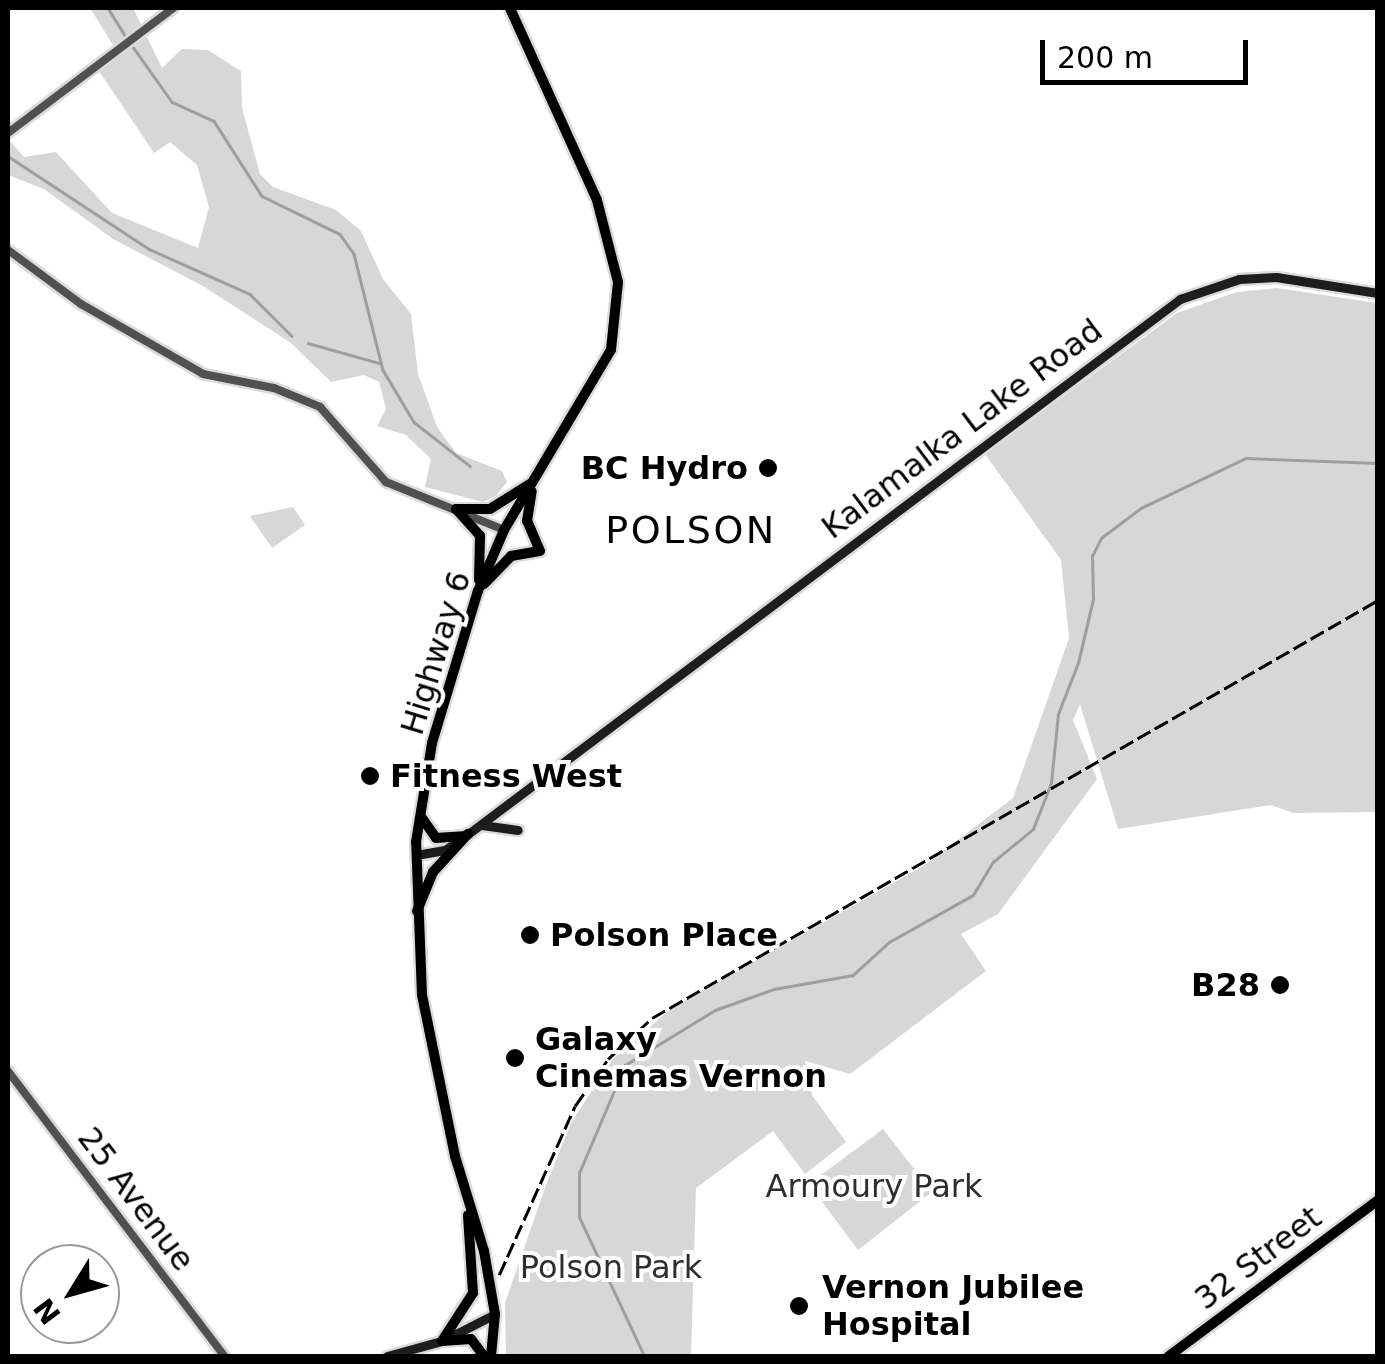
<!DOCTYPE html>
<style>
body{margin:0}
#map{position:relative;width:1385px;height:1364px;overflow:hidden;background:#fff;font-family:"DejaVu Sans",sans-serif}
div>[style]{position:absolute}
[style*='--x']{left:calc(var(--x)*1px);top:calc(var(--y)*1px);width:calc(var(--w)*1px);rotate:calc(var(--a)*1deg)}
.green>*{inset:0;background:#d7d7d7}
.stream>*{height:2.5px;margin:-1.25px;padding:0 1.25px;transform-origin:1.25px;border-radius:1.25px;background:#9e9e9e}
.roads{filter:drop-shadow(2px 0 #dbdbdb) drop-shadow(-2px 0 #dbdbdb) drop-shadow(0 2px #dbdbdb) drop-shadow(0 -2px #dbdbdb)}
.tertiary>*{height:8px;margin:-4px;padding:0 4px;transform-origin:4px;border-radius:4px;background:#505050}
.secondary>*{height:9px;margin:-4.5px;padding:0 4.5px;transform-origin:4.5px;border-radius:4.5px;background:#1d1d1d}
.primary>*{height:10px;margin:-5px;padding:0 5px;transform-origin:5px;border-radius:5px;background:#000}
.trunk>*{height:10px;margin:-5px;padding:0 5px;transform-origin:5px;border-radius:5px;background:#000}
.rail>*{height:2.5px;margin-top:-1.25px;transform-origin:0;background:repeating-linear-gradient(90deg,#000 0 15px,transparent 0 20px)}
.dots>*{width:28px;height:28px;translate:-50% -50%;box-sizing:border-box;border:5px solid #fff;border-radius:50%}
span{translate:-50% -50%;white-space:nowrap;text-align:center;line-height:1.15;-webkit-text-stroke:8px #fff;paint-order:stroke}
.street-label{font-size:32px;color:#000}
.poi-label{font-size:32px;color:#000;font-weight:700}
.right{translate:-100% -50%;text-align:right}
.left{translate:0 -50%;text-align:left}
.park-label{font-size:32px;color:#2e2e2e}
.quarter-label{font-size:38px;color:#000;letter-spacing:2.5px}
.frame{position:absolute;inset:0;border:10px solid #000;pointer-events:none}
.north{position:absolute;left:20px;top:1244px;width:100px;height:100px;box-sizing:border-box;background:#fff;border:2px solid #999;border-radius:50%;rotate:233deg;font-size:28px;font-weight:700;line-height:40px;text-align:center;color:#000}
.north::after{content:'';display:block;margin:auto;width:35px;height:45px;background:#000;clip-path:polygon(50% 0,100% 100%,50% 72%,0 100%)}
.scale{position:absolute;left:1040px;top:40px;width:208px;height:45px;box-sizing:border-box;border:5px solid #000;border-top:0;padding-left:12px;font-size:30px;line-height:35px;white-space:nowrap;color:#000;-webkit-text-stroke:8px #fff;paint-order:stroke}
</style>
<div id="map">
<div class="green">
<i style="clip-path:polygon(90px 8px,133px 8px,162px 68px,182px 49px,208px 50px,241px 71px,242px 108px,260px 174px,273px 187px,336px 210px,361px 231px,383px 279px,411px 314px,418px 374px,437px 427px,456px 453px,502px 471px,507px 482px,496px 496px,483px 502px,425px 487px,431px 459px,406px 435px,377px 426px,386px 409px,379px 382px,364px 375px,331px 382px,291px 343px,203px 286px,113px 239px,44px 189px,8px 175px,8px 139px,24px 157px,56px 152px,112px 213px,198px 248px,209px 207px,197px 165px,170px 142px,154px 153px,97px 68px,118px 53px)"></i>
<i style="clip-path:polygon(1277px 288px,1377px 303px,1377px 812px,1293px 813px,1271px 805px,1118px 829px,1080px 704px,1073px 720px,1097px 779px,998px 914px,961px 934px,986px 971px,850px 1074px,805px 1061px,812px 1095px,846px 1142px,805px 1174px,773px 1131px,696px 1188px,691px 1356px,506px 1356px,505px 1303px,546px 1185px,571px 1123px,612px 1060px,672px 1008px,925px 865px,1013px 798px,1069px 638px,1061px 560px,985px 454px,1177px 313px,1237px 292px)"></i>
<i style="clip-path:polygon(293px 507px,305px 525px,272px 548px,250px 516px)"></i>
<i style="clip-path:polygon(883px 1129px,932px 1192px,858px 1250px,809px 1184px)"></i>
</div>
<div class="stream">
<i style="--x:108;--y:8;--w:36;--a:58"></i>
<i style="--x:131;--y:44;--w:71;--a:54.7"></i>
<i style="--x:172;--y:102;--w:46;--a:24.3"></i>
<i style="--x:214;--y:121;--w:89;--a:57.4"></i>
<i style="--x:262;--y:196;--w:87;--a:26"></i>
<i style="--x:340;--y:234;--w:24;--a:55"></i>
<i style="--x:354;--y:254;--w:120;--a:76"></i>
<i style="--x:383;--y:370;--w:61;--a:59.2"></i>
<i style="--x:414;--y:422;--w:71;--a:38.2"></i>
<i style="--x:8;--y:156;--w:169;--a:33.4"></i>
<i style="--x:149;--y:249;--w:111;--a:24"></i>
<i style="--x:250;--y:294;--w:59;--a:45"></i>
<i style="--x:308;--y:343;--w:74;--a:15.7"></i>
<i style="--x:644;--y:1356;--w:153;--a:-115.1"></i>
<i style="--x:579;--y:1217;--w:44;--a:-90"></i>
<i style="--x:579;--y:1173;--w:117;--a:-66.9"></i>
<i style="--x:625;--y:1065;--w:105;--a:-31.4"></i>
<i style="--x:715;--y:1010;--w:63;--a:-19.6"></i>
<i style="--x:774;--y:989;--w:80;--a:-10"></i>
<i style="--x:853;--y:975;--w:49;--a:-42.5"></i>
<i style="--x:889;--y:942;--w:96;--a:-29.2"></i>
<i style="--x:973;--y:895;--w:39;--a:-59"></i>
<i style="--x:993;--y:862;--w:52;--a:-39.5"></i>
<i style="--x:1033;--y:829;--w:49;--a:-68.6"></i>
<i style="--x:1051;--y:783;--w:69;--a:-84.2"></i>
<i style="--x:1058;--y:714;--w:55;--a:-68.6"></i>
<i style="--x:1078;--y:663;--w:66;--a:-76.8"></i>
<i style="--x:1093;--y:599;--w:43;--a:-91.3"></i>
<i style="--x:1092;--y:556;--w:20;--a:-63"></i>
<i style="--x:1101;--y:538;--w:50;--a:-36.9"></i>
<i style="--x:1141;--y:508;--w:116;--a:-25.5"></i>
<i style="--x:1246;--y:458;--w:132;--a:2.2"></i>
</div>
<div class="roads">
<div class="tertiary">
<i style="--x:8;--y:133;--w:207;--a:-37.1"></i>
<i style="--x:8;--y:250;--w:91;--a:36.5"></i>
<i style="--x:81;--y:304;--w:141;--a:29.8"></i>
<i style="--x:203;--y:374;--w:72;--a:11.2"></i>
<i style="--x:274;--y:388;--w:50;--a:22.4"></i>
<i style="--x:320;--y:407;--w:100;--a:48.7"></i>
<i style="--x:386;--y:482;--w:127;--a:22.1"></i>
<i style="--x:8;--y:1071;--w:358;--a:52.8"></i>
</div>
<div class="secondary">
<i style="--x:482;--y:825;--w:36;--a:8"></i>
<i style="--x:416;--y:855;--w:29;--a:-10"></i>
<i style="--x:445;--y:850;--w:28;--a:-35"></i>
<i style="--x:468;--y:834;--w:891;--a:-36.92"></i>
<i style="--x:1180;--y:299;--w:62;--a:-18.7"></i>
<i style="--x:1239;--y:279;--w:37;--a:-3"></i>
<i style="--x:1276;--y:277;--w:103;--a:8.9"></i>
<i style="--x:387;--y:1356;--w:57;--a:-15.3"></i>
<i style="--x:442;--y:1341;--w:59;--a:-27"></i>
</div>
<div class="primary">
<i style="--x:456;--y:509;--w:36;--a:48"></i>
<i style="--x:480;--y:536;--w:44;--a:91.3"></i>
<i style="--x:456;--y:509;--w:34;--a:0"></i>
<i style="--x:490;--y:509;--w:47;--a:-32"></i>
<i style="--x:484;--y:584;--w:39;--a:-46"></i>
<i style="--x:511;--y:556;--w:29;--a:-10"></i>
<i style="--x:540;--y:551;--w:33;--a:-113"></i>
<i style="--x:527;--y:521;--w:30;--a:-81"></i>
<i style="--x:422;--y:818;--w:24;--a:55"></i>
<i style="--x:436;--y:838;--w:27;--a:-4"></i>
<i style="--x:417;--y:911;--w:42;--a:-67.7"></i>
<i style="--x:433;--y:872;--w:52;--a:-47.4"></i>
<i style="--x:442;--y:1341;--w:57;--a:-57.1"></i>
<i style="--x:473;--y:1293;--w:78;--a:-93.7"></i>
<i style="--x:442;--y:1341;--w:29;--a:-4"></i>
<i style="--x:471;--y:1339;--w:21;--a:53"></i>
<i style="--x:491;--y:1356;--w:42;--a:-84.6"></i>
<i style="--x:495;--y:1314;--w:64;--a:-99.9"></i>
<i style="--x:484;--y:1251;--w:99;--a:-107"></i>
<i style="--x:455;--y:1156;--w:164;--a:-101.6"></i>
<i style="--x:422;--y:995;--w:153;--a:-92.2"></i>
<i style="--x:416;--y:842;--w:100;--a:-80.8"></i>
<i style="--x:432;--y:743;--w:159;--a:-73.2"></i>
<i style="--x:478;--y:591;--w:66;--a:-66.9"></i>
<i style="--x:504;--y:530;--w:209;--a:-59.3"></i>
<i style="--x:611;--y:350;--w:68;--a:-84.1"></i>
<i style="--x:618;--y:282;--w:85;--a:-104.4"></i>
<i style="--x:597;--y:200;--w:211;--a:-114.4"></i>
</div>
<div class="trunk">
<i style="--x:1169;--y:1356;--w:261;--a:-36.7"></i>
</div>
</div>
<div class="rail">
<i style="--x:499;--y:1275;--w:185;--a:-65.8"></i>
<i style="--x:575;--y:1106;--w:57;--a:-54.9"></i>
<i style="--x:608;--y:1059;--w:60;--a:-43"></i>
<i style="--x:652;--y:1018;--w:838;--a:-29.93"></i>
</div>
<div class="dots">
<i style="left:768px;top:468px;background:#000"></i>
<i style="left:370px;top:776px;background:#000"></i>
<i style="left:530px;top:935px;background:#000"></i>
<i style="left:1280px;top:985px;background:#000"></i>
<i style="left:515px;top:1058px;background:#000"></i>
<i style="left:799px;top:1306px;background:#000"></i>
</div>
<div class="street-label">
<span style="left:962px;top:429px;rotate:-37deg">Kalamalka Lake Road</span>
<span style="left:436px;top:653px;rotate:-73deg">Highway 6</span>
<span style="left:136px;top:1199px;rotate:53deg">25 Avenue</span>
<span style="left:1258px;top:1258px;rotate:-37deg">32 Street</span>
</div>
<div class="poi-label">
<span class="right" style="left:748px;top:468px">BC Hydro</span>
<span class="left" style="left:390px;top:776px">Fitness West</span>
<span class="left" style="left:550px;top:935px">Polson Place</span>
<span class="right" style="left:1260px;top:985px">B28</span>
<span class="left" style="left:535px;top:1058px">Galaxy<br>Cinemas Vernon</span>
<span class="left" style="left:822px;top:1306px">Vernon Jubilee<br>Hospital</span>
</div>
<div class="park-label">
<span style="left:874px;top:1186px">Armoury Park</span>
<span style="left:611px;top:1267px">Polson Park</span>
</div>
<div class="quarter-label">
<span style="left:691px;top:531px">POLSON</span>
</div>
<div class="frame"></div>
<div class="north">N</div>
<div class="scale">200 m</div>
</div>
